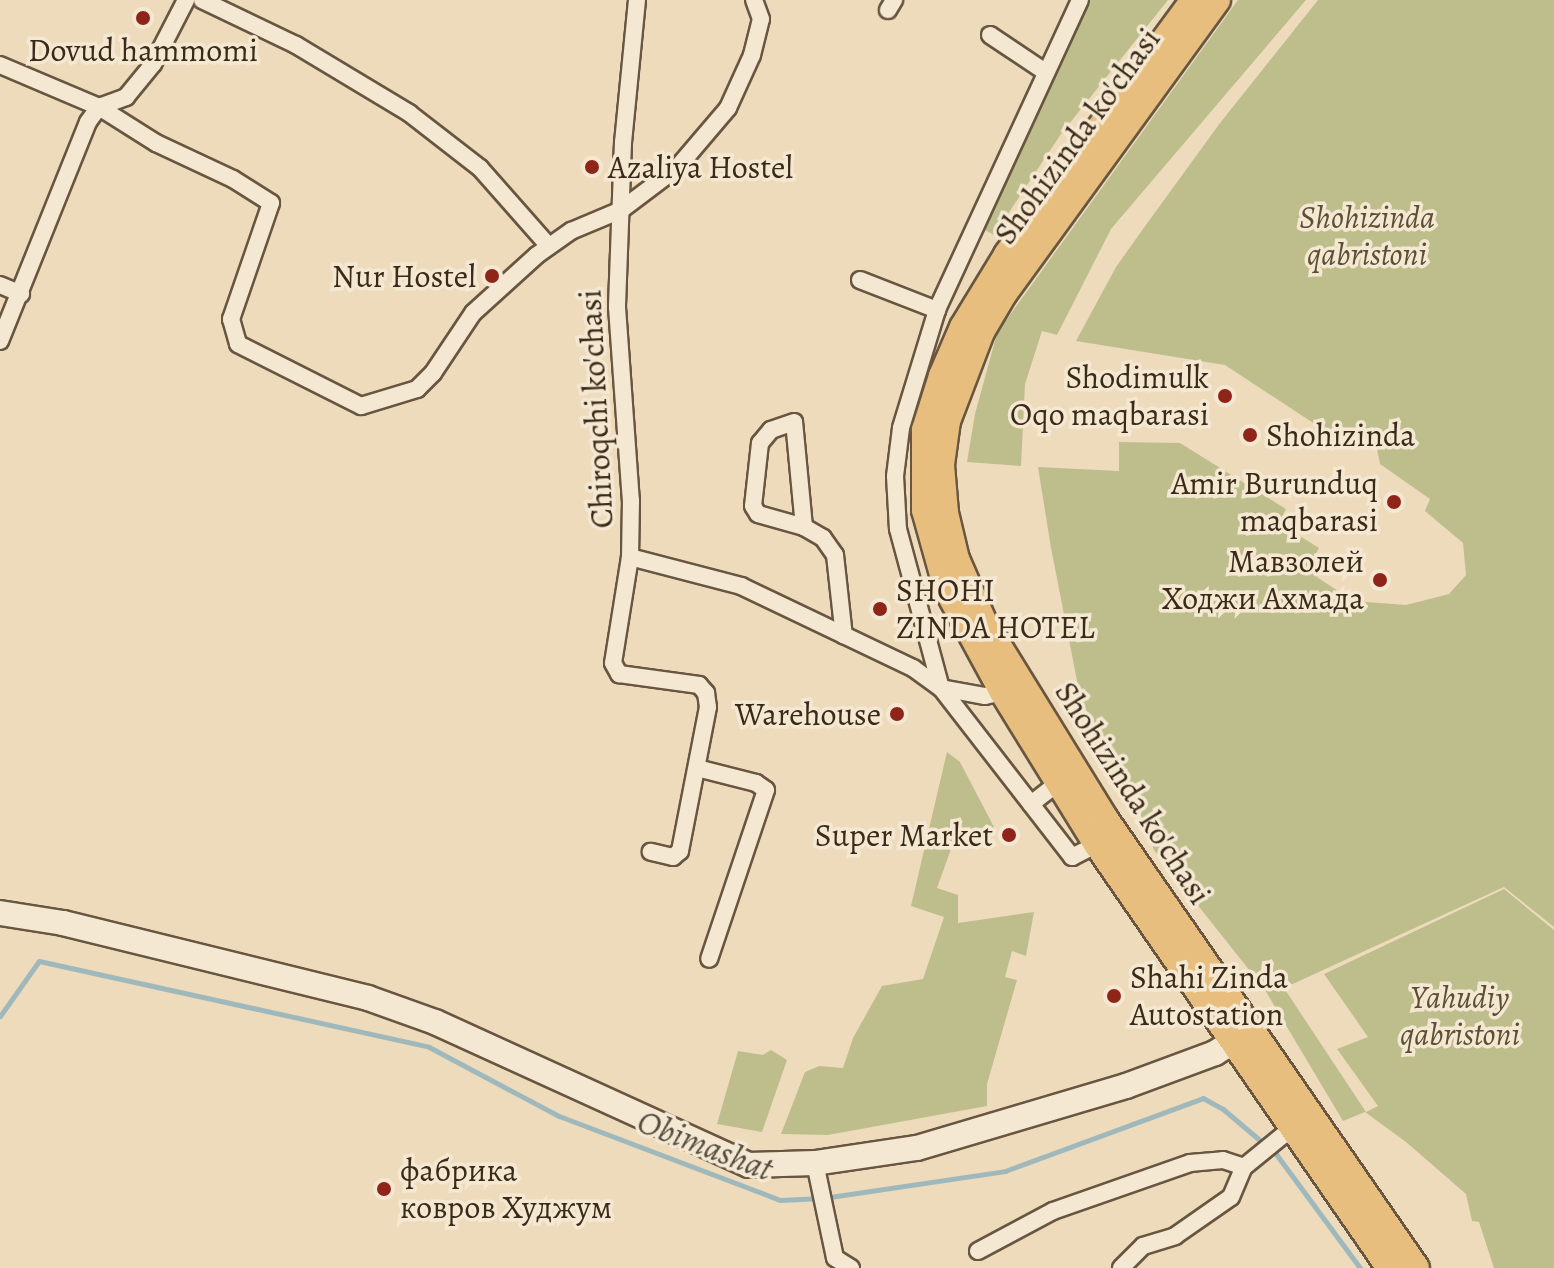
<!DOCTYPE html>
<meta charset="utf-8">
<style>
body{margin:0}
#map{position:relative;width:1554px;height:1268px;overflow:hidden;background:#eedbbc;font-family:Alegreya,serif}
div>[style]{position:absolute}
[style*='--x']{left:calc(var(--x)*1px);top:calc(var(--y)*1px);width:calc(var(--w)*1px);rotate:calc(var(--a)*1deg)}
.green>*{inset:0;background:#bebe8d}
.stream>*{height:5px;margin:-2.5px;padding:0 2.5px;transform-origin:2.5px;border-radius:2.5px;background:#9fb8bb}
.roads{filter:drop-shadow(2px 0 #685640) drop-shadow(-2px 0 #685640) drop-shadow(0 2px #685640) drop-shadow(0 -2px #685640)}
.street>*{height:16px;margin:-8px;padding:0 8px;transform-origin:8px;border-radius:8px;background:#f4e8d3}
.secondary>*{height:24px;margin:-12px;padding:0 12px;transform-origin:12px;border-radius:12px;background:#f4e8d3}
.primary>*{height:26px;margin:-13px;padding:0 13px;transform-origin:13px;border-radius:13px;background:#e7be7e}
.dots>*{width:22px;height:22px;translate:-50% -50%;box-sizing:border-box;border:4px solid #f4e8d3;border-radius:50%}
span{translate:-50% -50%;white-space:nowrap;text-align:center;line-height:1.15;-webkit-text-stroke:7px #f4e8d3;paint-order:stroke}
.poi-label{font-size:32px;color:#3b2a17}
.left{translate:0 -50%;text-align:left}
.right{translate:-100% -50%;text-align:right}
.street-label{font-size:32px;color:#3b2a17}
.park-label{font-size:32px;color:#5c4f34;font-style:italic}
.water-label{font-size:34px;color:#544e40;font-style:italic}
</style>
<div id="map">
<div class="green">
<i style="clip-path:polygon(1081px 0,1168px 0,1061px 134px,994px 235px,976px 225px)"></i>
<i style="clip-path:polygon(1238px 0,1306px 0,1111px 229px,1057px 335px,1042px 331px,1025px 384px,1021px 466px,967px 462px,975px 414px,996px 337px,1004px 323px)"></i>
<i style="clip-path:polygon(1318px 0,1554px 0,1554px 927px,1504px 887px,1284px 988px,1366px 1112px,1378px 1106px,1337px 1049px,1368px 1037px,1324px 974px,1504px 889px,1554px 930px,1554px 1268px,1494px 1268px,1479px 1222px,1472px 1221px,1466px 1194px,1406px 1142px,1365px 1112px,1343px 1121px,1265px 990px,1154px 850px,1131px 789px,1118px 793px,1079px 691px,1051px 548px,1038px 467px,1119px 471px,1119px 442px,1180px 443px,1286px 509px,1279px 523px,1319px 548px,1312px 560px,1322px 567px,1317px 577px,1353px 601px,1406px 605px,1449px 594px,1466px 575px,1463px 543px,1425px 511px,1430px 499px,1380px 464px,1377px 449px,1352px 434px,1336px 438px,1225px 365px,1076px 341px,1116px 267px,1143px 229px,1220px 123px)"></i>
<i style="clip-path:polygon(947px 752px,960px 762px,994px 827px,984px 840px,959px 827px,937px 888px,958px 895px,958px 923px,1034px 912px,1026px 956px,1012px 951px,1005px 977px,1017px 980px,987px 1084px,987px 1106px,828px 1135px,781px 1134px,805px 1072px,819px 1066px,843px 1068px,853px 1038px,882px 986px,923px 979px,944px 917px,911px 906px)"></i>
<i style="clip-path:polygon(771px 1050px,787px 1060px,762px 1132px,717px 1124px,738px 1051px,763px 1055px)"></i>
</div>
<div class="stream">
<i style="--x:0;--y:1016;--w:67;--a:-54.7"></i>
<i style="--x:39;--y:961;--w:399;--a:12.4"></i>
<i style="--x:429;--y:1047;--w:147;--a:28"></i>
<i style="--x:559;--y:1116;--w:236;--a:20.8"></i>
<i style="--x:780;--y:1200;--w:43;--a:-2.7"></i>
<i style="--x:823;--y:1198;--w:184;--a:-8.4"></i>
<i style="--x:1005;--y:1171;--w:211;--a:-20.2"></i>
<i style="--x:1203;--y:1098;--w:23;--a:29"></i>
<i style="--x:1223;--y:1109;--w:70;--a:40.3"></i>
<i style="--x:1276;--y:1154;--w:142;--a:53.6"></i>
</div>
<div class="roads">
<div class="street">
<i style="--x:202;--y:0;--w:104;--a:25.6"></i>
<i style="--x:296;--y:45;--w:132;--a:31"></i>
<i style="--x:409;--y:113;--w:90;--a:37.8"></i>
<i style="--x:480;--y:168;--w:103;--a:48.6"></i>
<i style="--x:637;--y:0;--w:143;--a:95.6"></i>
<i style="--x:623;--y:142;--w:165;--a:92.1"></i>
<i style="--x:617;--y:307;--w:194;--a:85.9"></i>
<i style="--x:631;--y:500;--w:57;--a:91"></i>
<i style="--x:630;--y:557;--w:107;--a:99.1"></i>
<i style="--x:613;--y:663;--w:13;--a:61"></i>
<i style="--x:619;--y:674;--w:81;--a:7.8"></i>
<i style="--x:699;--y:685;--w:11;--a:49"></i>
<i style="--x:706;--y:693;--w:14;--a:82"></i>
<i style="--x:708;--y:707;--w:147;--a:101"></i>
<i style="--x:680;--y:851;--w:9;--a:139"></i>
<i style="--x:673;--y:857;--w:23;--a:-167"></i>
<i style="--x:1080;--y:0;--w:341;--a:114.8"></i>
<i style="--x:937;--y:310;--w:123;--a:107"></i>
<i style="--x:901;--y:428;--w:48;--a:97.1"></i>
<i style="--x:895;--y:476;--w:53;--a:86.8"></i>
<i style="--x:898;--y:529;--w:165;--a:74.9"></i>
<i style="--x:941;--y:688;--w:214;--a:52.2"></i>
<i style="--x:1072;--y:857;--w:28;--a:-27"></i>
<i style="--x:888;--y:10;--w:12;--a:-59"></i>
<i style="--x:990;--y:35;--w:65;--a:33.7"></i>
<i style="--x:0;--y:65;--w:108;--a:23"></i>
<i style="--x:99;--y:107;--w:67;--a:32.3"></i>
<i style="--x:156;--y:143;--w:85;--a:25.1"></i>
<i style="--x:233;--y:179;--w:45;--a:32.3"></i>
<i style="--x:271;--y:203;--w:123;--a:109"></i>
<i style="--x:231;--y:319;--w:26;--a:74"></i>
<i style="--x:238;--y:344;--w:138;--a:26.8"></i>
<i style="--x:361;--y:406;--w:59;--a:-16.9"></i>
<i style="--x:417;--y:389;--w:23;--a:-45"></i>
<i style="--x:433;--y:373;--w:72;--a:-56.3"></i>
<i style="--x:473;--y:313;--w:86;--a:-42.2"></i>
<i style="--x:537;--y:255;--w:42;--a:-35.2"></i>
<i style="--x:571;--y:231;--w:54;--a:-22.8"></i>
<i style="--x:621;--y:210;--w:70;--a:-36.9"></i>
<i style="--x:677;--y:168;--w:79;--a:-49.6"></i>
<i style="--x:728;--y:108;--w:58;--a:-65.6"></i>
<i style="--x:752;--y:55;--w:37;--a:-76"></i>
<i style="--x:761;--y:19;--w:20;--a:-110"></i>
<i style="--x:860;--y:280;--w:83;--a:21.3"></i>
<i style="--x:0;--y:285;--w:23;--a:23"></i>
<i style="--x:0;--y:341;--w:236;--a:-68.1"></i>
<i style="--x:88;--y:122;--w:19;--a:-54"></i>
<i style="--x:99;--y:107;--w:29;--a:-20"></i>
<i style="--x:126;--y:97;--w:43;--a:-50.7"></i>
<i style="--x:153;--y:64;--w:72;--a:-62.7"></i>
<i style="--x:804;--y:527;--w:105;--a:-95.4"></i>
<i style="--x:794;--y:422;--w:24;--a:161"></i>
<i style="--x:771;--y:430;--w:17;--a:130"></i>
<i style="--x:760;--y:443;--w:63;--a:96.3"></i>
<i style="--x:753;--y:506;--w:9;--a:58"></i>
<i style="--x:758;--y:514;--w:48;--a:15.8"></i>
<i style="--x:804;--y:527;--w:22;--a:30"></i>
<i style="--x:823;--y:538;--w:21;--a:55"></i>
<i style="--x:835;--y:555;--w:81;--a:83.7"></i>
<i style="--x:630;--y:557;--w:115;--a:14.6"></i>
<i style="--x:741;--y:586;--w:191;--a:25.5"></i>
<i style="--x:913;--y:668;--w:34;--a:36"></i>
<i style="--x:941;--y:688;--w:45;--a:10.3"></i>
<i style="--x:985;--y:696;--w:18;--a:-13"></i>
<i style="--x:697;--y:768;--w:61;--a:14.3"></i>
<i style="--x:756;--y:783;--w:12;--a:35"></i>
<i style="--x:766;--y:790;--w:178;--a:108.6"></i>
<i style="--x:1031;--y:804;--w:36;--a:-38"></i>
<i style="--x:815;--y:1163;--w:97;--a:78.1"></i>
<i style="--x:835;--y:1258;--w:19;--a:32"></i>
<i style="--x:978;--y:1251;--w:85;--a:-28.1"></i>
<i style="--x:1053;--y:1211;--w:145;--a:-19.3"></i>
<i style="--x:1190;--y:1163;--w:33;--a:-5"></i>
<i style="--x:1223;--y:1160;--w:22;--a:18"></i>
<i style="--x:1244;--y:1167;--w:63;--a:-39.2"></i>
<i style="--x:1121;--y:1268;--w:31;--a:-45"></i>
<i style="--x:1143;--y:1246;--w:34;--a:-17"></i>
<i style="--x:1175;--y:1236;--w:68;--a:-34.9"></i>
<i style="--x:1231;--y:1197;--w:33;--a:-67"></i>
</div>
<div class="secondary">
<i style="--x:0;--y:913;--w:64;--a:9"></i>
<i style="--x:63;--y:923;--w:314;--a:13.8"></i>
<i style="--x:368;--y:998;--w:71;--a:19.7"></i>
<i style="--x:435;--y:1022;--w:345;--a:24.5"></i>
<i style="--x:749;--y:1165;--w:66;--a:-1.7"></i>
<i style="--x:815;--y:1163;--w:103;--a:-8.4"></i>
<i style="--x:917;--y:1148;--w:218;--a:-16.5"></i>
<i style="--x:1126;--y:1086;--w:95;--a:-20.3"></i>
<i style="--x:1215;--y:1053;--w:41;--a:-32.2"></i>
</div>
<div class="primary">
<i style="--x:1194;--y:0;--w:316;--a:126.3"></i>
<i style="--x:1007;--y:255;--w:84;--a:121.4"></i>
<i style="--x:963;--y:327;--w:53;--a:113.2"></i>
<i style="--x:942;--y:376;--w:57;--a:107.5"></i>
<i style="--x:925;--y:430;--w:80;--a:90"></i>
<i style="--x:925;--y:510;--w:82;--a:74.4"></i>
<i style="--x:947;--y:589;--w:117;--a:61.5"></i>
<i style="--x:1003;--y:692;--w:179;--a:58.3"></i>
<i style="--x:1097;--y:844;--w:515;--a:55.35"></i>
<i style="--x:1217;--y:0;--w:362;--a:126"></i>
<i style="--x:1004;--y:293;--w:45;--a:120.5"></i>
<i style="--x:981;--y:332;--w:95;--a:110.9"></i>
<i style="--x:947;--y:421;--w:44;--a:97.8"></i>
<i style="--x:941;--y:465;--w:48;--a:85.2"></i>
<i style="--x:945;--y:513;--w:47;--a:76.6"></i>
<i style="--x:956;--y:559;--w:70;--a:66.4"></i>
<i style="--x:984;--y:623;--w:230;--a:58.3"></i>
<i style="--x:1105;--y:819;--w:546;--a:55.29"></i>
</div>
</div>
<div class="dots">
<i style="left:143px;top:18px;background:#8f2418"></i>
<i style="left:592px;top:167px;background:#8f2418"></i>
<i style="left:492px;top:276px;background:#8f2418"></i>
<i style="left:1225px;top:396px;background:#8f2418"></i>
<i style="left:1250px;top:435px;background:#8f2418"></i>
<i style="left:1394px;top:502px;background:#8f2418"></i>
<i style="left:1380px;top:580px;background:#8f2418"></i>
<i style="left:880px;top:609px;background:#8f2418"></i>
<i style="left:897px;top:714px;background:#8f2418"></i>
<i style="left:1009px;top:835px;background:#8f2418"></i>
<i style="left:1114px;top:996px;background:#8f2418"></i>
<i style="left:384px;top:1189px;background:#8f2418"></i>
</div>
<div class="poi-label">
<span style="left:143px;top:50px">Dovud hammomi</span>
<span class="left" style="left:608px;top:167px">Azaliya Hostel</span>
<span class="right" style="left:476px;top:276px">Nur Hostel</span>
<span class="right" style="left:1209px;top:396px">Shodimulk<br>Oqo maqbarasi</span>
<span class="left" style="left:1266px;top:435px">Shohizinda</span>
<span class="right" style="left:1378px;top:502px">Amir Burunduq<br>maqbarasi</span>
<span class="right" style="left:1364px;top:580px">Мавзолей<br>Ходжи Ахмада</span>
<span class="left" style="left:896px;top:609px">SHOHI<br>ZINDA HOTEL</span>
<span class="right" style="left:881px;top:714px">Warehouse</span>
<span class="right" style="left:993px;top:835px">Super Market</span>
<span class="left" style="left:1130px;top:996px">Shahi Zinda<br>Autostation</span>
<span class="left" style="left:400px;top:1189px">фабрика<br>ковров Худжум</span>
</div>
<div class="street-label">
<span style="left:1077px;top:136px;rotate:-54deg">Shohizinda ko'chasi</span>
<span style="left:596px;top:409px;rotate:-93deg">Chiroqchi ko'chasi</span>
<span style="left:1133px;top:793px;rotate:57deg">Shohizinda ko'chasi</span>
</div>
<div class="park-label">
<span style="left:1367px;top:236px">Shohizinda<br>qabristoni</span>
<span style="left:1460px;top:1016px">Yahudiy<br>qabristoni</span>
</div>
<div class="water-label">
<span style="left:705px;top:1145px;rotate:21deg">Obimashat</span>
</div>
</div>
